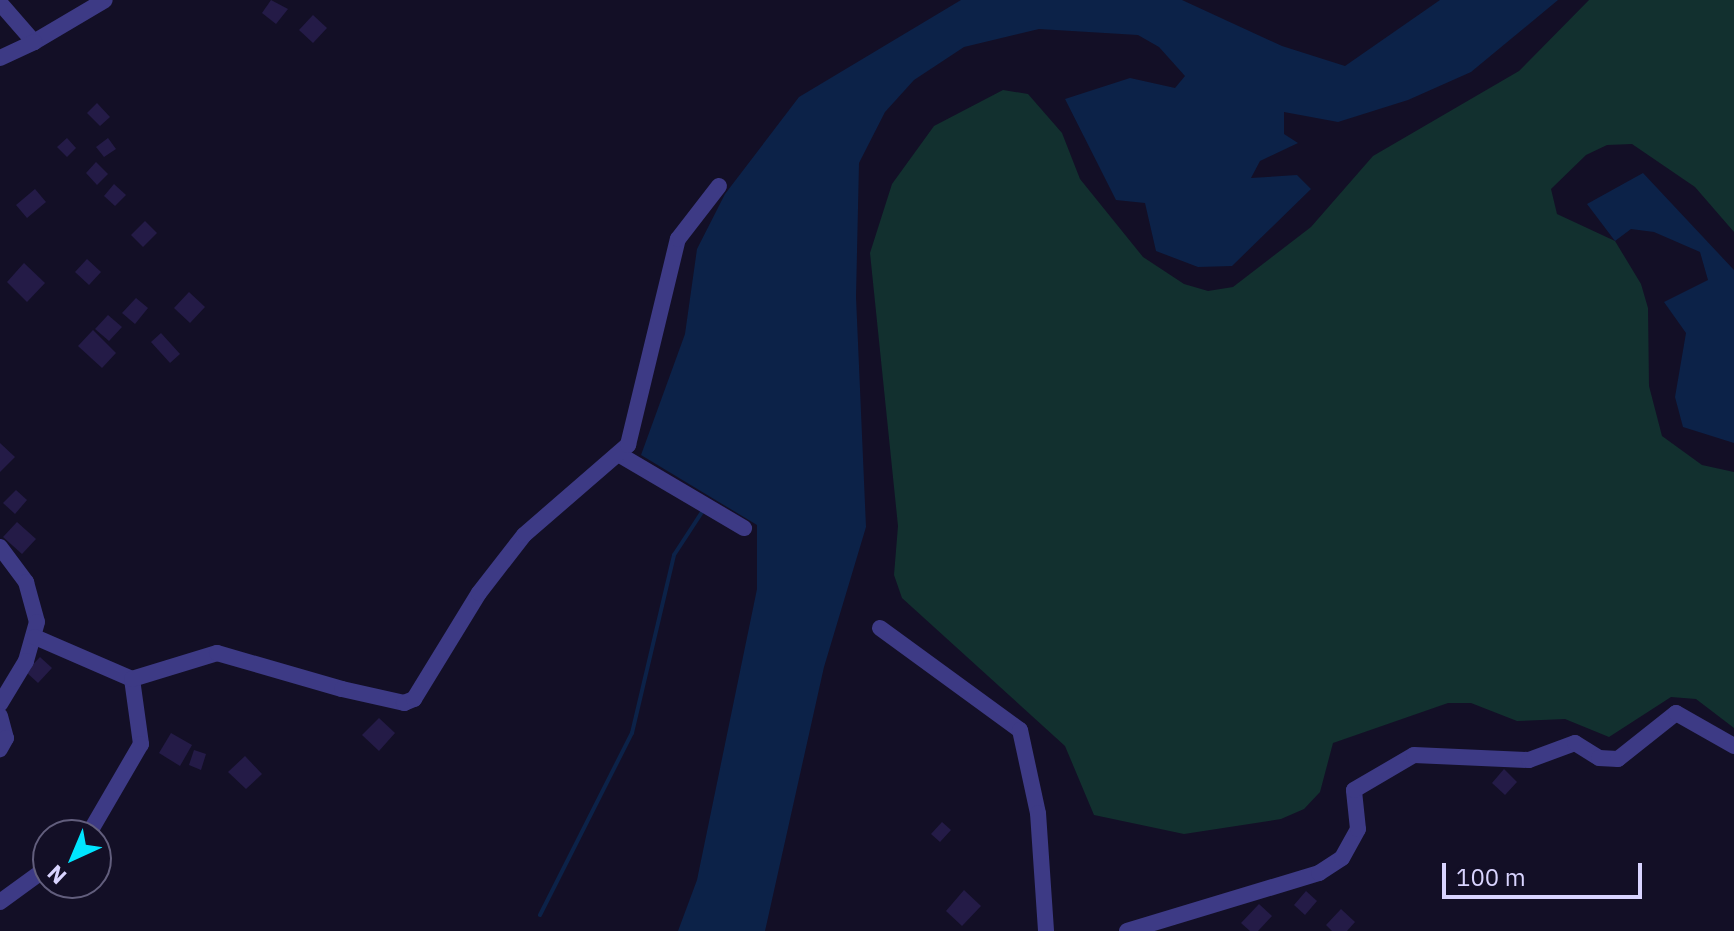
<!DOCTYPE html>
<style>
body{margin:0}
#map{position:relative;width:1734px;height:931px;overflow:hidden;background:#130f26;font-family:"IBM Plex Sans",sans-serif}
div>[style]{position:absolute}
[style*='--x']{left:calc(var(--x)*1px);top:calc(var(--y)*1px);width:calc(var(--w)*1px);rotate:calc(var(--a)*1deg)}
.green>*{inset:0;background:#12302f}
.water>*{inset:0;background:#0c2248}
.stream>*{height:4px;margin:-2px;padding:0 2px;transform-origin:2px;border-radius:2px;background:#0c2248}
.building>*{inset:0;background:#241b47}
.minor>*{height:16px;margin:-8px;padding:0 8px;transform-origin:8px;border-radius:8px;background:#3d3a85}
span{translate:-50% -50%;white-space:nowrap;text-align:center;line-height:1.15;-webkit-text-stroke:6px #130f26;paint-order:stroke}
.north{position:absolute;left:32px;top:819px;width:80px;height:80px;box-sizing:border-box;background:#130f26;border:2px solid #625e7d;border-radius:50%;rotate:224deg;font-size:22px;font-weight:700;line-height:32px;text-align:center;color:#d9d4ff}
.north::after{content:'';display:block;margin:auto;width:28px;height:36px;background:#00e5ff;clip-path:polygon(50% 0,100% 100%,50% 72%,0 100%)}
.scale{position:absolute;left:1442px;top:863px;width:200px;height:36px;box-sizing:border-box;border:4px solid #d9d4ff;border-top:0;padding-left:10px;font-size:24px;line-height:28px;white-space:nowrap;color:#d9d4ff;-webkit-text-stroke:6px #130f26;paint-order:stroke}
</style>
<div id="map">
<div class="green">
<i style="clip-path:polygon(1589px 0,1734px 0,1734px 232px,1695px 187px,1632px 144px,1607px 145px,1586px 155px,1551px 189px,1557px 214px,1615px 241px,1641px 284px,1648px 308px,1649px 386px,1662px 436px,1702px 465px,1734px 472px,1734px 728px,1696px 699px,1671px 697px,1609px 737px,1565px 719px,1517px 721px,1471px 703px,1448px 703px,1333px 743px,1320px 792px,1304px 809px,1281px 819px,1184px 834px,1094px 815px,1065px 746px,902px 598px,894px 575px,898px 526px,870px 253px,892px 184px,934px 126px,1003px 90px,1028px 94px,1062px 133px,1080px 179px,1143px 257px,1184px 284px,1208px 291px,1233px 287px,1311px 227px,1373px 156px,1519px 71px)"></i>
</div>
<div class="water">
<i style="clip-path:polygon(961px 0,1182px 0,1282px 46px,1345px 66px,1440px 0,1558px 0,1471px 72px,1408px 100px,1338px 122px,1284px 112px,1284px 134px,1298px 143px,1260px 161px,1251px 178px,1297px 175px,1311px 189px,1232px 266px,1198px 267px,1156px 251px,1145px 203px,1116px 200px,1065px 99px,1130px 78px,1175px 88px,1185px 76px,1159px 47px,1138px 35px,1039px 29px,964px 47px,914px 80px,885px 112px,859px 163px,856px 297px,866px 527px,824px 667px,765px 931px,678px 931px,697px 880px,757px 589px,757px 525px,641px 455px,685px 334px,697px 249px,725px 194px,799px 97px)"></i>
<i style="clip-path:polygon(1643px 173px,1734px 270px,1734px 443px,1683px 427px,1675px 397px,1686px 333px,1664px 302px,1708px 280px,1700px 252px,1654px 232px,1631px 229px,1615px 241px,1587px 204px)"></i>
</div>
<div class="stream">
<i style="--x:540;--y:915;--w:204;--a:-63.2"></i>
<i style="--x:632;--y:733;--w:183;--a:-76.7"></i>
<i style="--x:674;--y:555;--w:55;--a:-56.9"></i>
</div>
<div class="building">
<i style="clip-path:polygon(271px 0,288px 9px,276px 24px,262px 13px)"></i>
<i style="clip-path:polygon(313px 15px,327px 28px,313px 43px,299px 30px)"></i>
<i style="clip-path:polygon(97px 103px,110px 117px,100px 126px,87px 113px)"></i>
<i style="clip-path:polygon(67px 138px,76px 148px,67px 157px,57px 147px)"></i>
<i style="clip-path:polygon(108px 138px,116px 149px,104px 157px,96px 147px)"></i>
<i style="clip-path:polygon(96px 162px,108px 174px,97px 185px,86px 173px)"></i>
<i style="clip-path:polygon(114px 184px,126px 195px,115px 206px,104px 196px)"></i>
<i style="clip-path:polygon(35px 189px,46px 202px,27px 218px,16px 205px)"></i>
<i style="clip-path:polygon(145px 221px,157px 233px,143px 247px,131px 235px)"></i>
<i style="clip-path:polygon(87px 259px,101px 272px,89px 285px,75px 272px)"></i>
<i style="clip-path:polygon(24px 263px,45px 283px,27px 302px,7px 282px)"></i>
<i style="clip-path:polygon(189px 292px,205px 307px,190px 323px,174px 308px)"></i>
<i style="clip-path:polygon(136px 298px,148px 308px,135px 324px,122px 313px)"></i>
<i style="clip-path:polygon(108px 315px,122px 327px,109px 341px,95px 329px)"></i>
<i style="clip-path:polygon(93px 330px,116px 353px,102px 368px,78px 346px)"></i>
<i style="clip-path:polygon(161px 333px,180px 354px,170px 363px,151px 342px)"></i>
<i style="clip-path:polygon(0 443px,15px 457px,0 472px)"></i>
<i style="clip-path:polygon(16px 490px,27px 500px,15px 514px,3px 503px)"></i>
<i style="clip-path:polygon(17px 522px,36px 539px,22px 554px,3px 537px)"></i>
<i style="clip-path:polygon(40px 657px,52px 668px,38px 683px,26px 672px)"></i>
<i style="clip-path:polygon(379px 718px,395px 733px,379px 751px,362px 735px)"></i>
<i style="clip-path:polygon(171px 733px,192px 745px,180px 766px,159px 753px)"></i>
<i style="clip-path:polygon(194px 750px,206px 754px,201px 770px,189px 765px)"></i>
<i style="clip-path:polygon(245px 756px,262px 774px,246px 789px,228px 772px)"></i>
<i style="clip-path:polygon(1504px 769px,1517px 782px,1505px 795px,1492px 783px)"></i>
<i style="clip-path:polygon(942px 822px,951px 830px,940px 842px,931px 834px)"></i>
<i style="clip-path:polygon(964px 890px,981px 906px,962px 926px,946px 911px)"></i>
<i style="clip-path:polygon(1306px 891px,1317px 901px,1305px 915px,1294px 905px)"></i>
<i style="clip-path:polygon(1259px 904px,1272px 916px,1258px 931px,1250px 931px,1241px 923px)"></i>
<i style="clip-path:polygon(1341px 909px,1355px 922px,1347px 931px,1332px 931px,1326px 925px)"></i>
</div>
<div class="minor">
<i style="--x:0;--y:3;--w:52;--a:48.9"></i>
<i style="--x:34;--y:42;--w:82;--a:-30.6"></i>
<i style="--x:0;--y:58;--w:38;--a:-25"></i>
<i style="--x:620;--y:455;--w:144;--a:30.5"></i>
<i style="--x:0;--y:547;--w:44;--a:53.4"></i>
<i style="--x:26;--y:582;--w:41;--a:74.6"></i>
<i style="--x:37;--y:622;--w:41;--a:105.8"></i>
<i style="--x:26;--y:661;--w:50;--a:121.2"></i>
<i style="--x:880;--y:628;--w:173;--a:36.1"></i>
<i style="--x:1020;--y:730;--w:85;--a:77.8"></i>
<i style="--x:1038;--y:813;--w:118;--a:86.1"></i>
<i style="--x:35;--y:637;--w:106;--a:23.4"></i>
<i style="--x:132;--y:679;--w:66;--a:82.1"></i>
<i style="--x:141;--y:744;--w:105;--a:120.2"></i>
<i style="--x:132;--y:679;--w:89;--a:-17"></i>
<i style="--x:217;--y:653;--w:130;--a:16.1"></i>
<i style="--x:342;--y:689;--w:64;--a:12.7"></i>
<i style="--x:404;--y:703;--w:11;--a:-22"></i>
<i style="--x:414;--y:699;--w:124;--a:-58.5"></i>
<i style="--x:479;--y:593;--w:73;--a:-52.2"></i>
<i style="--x:524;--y:535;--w:138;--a:-40.9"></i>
<i style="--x:628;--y:445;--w:212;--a:-76.4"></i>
<i style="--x:678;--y:239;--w:67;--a:-52.3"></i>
<i style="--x:0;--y:716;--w:23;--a:75"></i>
<i style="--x:6;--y:738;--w:13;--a:119"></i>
<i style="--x:0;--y:902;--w:59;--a:-36.1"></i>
<i style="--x:1127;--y:931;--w:201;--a:-16.8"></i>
<i style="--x:1319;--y:873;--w:27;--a:-33"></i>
<i style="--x:1342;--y:858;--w:33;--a:-61"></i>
<i style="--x:1358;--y:829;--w:39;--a:-96"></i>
<i style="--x:1354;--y:790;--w:69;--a:-30.3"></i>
<i style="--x:1414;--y:755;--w:115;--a:2.5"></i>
<i style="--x:1529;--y:760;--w:49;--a:-20.3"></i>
<i style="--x:1575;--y:743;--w:28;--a:32"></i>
<i style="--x:1599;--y:758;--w:19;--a:3"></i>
<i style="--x:1618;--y:759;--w:74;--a:-38.4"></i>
<i style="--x:1676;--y:713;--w:67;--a:29.6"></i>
</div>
<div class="north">N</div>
<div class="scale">100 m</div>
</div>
